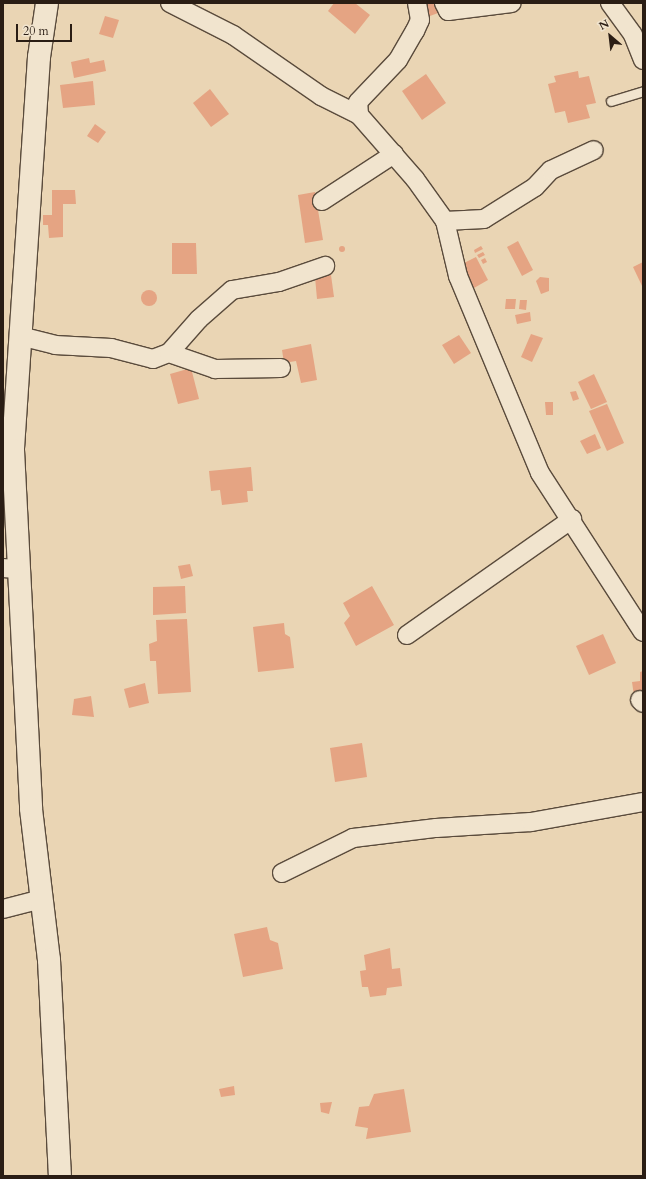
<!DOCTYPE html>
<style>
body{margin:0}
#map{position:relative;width:646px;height:1179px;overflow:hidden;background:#ead5b4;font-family:Cardo,serif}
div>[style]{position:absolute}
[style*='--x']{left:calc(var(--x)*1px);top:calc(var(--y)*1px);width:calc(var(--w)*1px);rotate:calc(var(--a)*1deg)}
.building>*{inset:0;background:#e5a483}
.round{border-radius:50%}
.roads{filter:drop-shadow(1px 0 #5a4b3c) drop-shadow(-1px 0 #5a4b3c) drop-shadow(0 1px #5a4b3c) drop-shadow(0 -1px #5a4b3c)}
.lane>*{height:9px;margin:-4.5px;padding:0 4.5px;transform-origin:4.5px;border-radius:4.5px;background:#f1e4ce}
.street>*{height:18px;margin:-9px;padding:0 9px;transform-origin:9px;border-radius:9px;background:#f1e4ce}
.secondary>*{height:22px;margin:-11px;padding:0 11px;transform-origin:11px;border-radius:11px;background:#f1e4ce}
span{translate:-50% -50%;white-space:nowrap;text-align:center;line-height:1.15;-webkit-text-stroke:3px #f1e4ce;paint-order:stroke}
.frame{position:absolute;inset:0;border:4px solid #2a1d14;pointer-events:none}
.north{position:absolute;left:590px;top:16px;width:40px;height:40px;-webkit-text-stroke:3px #f1e4ce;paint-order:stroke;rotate:332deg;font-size:11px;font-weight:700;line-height:16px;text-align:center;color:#2a1d14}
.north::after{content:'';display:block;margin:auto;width:14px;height:18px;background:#2a1d14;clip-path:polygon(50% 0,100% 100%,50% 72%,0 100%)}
.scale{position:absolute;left:16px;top:24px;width:56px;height:18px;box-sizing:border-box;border:2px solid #2a1d14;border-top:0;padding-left:5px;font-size:12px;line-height:14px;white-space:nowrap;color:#2a1d14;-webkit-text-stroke:3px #f1e4ce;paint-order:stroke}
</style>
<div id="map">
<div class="building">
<i style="clip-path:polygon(334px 3px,355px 3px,370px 15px,355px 34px,328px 11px)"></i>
<i style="clip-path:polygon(422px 3px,437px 3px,441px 12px,427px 17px)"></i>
<i style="clip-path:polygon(105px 16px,119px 20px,113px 38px,99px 34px)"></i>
<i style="clip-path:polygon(89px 58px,90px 63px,104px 60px,106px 71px,74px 78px,71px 62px)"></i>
<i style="clip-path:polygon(578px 71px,579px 78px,589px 76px,596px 103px,586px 105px,590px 118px,568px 123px,565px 111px,555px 113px,548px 84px,556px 82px,554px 76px)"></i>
<i style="clip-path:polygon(426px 74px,446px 103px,422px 120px,402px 91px)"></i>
<i style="clip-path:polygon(93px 81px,95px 105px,63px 108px,60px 85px)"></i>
<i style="clip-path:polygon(210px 89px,229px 114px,211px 127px,193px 103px)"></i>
<i style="clip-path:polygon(95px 124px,106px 132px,98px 143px,87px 136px)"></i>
<i style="clip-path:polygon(52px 190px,75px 190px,76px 204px,63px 204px,63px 237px,49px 238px,48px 225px,43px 225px,43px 215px,52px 215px)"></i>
<i style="clip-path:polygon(315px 192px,323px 240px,305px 243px,298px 195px)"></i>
<i style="clip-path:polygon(518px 241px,533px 270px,522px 276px,507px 247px)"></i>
<i style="clip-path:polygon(172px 243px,196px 243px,197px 274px,172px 274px)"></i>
<i style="clip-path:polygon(481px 246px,483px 249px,475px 253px,474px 250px)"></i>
<i class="round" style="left:339px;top:246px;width:6px;height:6px"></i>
<i style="clip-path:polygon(483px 252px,485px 255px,479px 258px,477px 255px)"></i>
<i style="clip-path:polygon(476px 257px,488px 280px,474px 288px,462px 264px)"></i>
<i style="clip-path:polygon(485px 258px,487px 262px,483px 264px,481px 260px)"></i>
<i style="clip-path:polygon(643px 262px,643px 288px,633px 267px)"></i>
<i style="clip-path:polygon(331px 275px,334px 297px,317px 299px,315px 277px)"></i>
<i style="clip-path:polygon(540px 277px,549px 278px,549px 291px,541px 294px,536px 281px)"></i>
<i class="round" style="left:141px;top:290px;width:16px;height:16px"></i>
<i style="clip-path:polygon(506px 299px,516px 299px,515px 309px,505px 309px)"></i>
<i style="clip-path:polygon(520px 300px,527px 300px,526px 310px,519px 309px)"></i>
<i style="clip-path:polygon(530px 312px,531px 321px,517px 324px,515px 315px)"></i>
<i style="clip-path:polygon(531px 334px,543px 338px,532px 362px,521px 357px)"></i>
<i style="clip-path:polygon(459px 335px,471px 353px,454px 364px,442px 345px)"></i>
<i style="clip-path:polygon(311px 344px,317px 380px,301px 383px,296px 361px,284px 363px,282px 350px)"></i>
<i style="clip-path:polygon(191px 368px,199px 399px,178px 404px,170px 374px)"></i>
<i style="clip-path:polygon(594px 374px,607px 402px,591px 409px,578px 382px)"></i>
<i style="clip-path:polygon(576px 391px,579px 399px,573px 401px,570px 392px)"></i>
<i style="clip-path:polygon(545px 402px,553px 402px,553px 415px,546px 415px)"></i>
<i style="clip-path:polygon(607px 404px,624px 443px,607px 451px,589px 411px)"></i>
<i style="clip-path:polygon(595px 434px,601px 448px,587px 454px,580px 441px)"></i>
<i style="clip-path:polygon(251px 467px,253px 491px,247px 491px,248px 502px,222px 505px,220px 490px,211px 491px,209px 471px)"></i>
<i style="clip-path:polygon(190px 564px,193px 576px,181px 579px,178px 566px)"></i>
<i style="clip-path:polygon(185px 586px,186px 613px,153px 615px,153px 587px)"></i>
<i style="clip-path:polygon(372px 586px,394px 625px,356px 646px,344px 623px,350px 616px,343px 603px)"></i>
<i style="clip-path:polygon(187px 619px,191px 692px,158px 694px,156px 661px,150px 661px,149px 644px,157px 641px,156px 620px)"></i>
<i style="clip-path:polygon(284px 623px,285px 634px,290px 637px,294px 668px,258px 672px,253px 627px)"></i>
<i style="clip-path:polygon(603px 634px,616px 663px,589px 675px,576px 646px)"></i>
<i style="clip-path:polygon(643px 671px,643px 695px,634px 696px,632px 682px,640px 681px,640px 672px)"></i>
<i style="clip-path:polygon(145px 683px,149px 703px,129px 708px,124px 689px)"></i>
<i style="clip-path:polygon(91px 696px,94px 717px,72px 715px,74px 699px)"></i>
<i style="clip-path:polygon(362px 743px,367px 777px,335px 782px,330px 748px)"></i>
<i style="clip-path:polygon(267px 927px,270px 940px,278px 943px,283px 969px,243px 977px,234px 934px)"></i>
<i style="clip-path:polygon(390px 948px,392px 969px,400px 968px,402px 986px,387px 988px,386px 995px,370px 997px,368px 987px,362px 987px,360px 971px,366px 970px,364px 955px)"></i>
<i style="clip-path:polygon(234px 1086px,235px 1095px,221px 1097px,219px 1089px)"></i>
<i style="clip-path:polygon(404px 1089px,411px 1132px,366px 1139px,368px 1128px,355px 1126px,359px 1107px,369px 1106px,374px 1094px)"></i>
<i style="clip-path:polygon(332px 1102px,329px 1114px,321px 1112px,320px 1103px)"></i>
</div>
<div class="roads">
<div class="lane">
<i style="--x:611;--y:101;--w:34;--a:-17"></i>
</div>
<div class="street">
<i style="--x:170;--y:3;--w:71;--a:26.9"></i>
<i style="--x:233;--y:35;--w:107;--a:34.7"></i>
<i style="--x:321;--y:96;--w:42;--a:26.6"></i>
<i style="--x:359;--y:115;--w:85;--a:48.8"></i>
<i style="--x:415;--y:179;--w:52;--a:54.5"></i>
<i style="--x:445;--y:221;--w:57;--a:76.7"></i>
<i style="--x:458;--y:276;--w:213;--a:67.4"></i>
<i style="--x:540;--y:473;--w:189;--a:57.1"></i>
<i style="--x:444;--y:3;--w:9;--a:63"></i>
<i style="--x:448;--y:11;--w:64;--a:-7.1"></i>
<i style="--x:610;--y:3;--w:39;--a:54"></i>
<i style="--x:633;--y:35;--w:27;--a:68"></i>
<i style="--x:359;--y:115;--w:13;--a:-94"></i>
<i style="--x:358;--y:102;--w:58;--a:-46.4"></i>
<i style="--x:398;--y:60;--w:34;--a:-60"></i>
<i style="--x:415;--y:31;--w:12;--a:-66"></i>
<i style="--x:420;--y:20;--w:17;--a:-100"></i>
<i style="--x:322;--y:201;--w:86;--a:-33.1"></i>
<i style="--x:445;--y:221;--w:39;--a:-3"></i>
<i style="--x:484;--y:219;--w:60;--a:-32.1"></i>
<i style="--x:535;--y:187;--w:23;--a:-47"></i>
<i style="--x:551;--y:170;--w:47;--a:-24.9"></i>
<i style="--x:20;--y:336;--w:36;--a:14"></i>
<i style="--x:55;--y:345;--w:56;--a:3.1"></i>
<i style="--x:111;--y:348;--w:43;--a:14.7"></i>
<i style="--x:153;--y:359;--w:17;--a:-21"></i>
<i style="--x:169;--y:353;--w:45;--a:-48.6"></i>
<i style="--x:199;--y:319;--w:44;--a:-41.3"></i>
<i style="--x:232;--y:290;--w:48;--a:-9.7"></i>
<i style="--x:279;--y:282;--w:49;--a:-19.2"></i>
<i style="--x:169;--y:353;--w:49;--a:19.2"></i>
<i style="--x:215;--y:369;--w:66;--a:-0.9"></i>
<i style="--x:3;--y:568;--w:15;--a:4"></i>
<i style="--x:407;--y:635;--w:202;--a:-35.1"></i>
<i style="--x:640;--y:700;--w:4;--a:45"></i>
<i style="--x:282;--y:873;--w:79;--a:-26.2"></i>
<i style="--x:353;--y:838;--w:84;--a:-6.9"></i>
<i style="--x:436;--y:828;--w:95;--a:-3.6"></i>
<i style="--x:531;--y:822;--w:114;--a:-10.1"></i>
<i style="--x:3;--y:909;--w:40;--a:-14.4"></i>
</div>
<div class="secondary">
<i style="--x:47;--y:3;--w:55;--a:98.4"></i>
<i style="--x:39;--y:57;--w:394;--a:93.8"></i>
<i style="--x:13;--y:450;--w:359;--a:87.1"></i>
<i style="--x:31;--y:809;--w:152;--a:83.2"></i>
<i style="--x:49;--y:960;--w:216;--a:87.1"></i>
</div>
</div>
<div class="frame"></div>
<div class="north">N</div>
<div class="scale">20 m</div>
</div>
